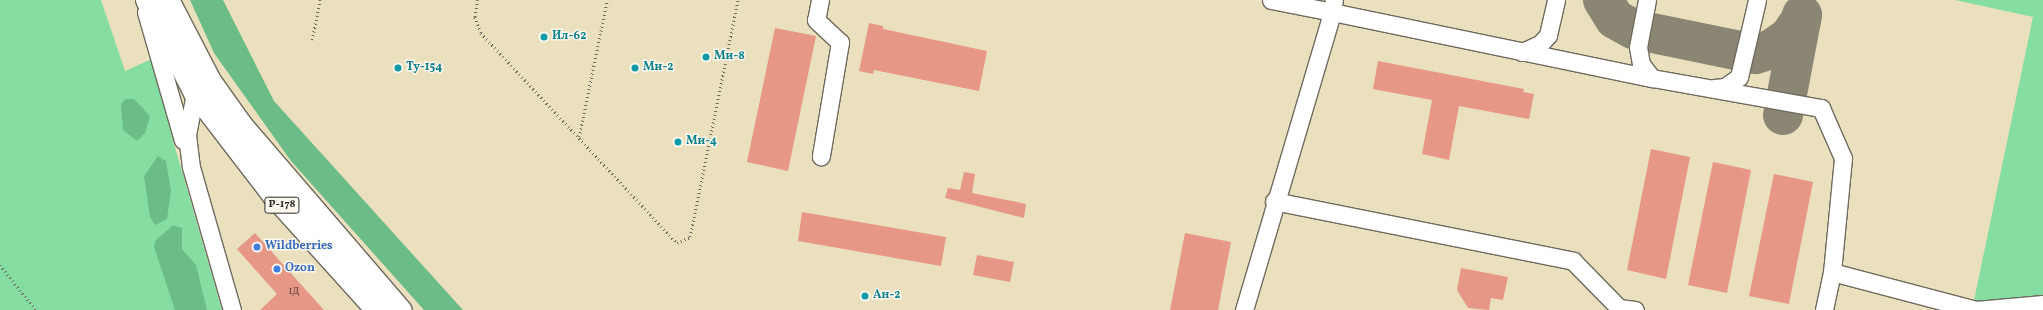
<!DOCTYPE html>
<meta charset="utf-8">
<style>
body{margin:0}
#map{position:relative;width:2043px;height:310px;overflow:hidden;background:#ebe0bd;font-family:Vollkorn,serif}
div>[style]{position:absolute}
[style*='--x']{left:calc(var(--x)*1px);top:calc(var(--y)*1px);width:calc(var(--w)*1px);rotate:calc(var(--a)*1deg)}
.green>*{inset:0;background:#85dda1}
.forest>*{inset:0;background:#6cbc87}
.taxiway>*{height:40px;margin:-20px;padding:0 20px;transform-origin:20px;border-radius:20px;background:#8b8674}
.building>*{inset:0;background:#e69786}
.path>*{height:2.5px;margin-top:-1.25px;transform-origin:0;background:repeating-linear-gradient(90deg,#6e6a5e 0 1px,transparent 0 4px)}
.roads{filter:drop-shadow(1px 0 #6e6a5e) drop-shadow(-1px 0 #6e6a5e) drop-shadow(0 1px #6e6a5e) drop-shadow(0 -1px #6e6a5e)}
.minor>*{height:17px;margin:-8.5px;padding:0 8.5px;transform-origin:8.5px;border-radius:8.5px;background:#fff}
.highway>*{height:22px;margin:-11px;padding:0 11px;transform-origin:11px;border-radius:11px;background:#fff}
.dots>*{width:11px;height:11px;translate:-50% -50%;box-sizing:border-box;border:2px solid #fbf7ec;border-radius:50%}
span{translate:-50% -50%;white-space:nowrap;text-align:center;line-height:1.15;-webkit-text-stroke:3px #fbf7ec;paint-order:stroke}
.number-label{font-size:10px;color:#5a4642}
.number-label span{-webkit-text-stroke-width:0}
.shield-label span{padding:1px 3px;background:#fbf7ec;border:1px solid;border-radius:3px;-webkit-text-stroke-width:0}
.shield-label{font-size:11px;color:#2b2b2b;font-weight:700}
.culture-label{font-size:12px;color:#0d838f;font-weight:700}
.left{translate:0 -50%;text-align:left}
.shop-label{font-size:12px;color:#366cbe;font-weight:700}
</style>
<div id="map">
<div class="green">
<i style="clip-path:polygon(0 0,101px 0,125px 71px,154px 58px,172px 137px,222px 310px,0 310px)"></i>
<i style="clip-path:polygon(1955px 0,2043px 0,2043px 310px,1972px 310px,2033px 17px)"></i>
</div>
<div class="forest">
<i style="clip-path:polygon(190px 0,223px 0,274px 101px,463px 310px,424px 310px,291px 161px,214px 53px)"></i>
<i style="clip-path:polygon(126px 99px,134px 99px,150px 116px,145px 133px,137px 141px,123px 130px,121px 104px)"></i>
<i style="clip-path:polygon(158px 156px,166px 161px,171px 190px,167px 219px,155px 225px,150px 217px,144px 176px)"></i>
<i style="clip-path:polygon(173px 225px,182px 228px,182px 249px,196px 265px,207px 310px,175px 310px,154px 247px,155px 241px)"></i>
</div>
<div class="taxiway">
<i style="--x:1603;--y:0;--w:22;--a:58"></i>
<i style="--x:1615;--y:19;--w:21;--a:29"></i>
<i style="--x:1633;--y:29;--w:125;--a:11.6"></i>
<i style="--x:1755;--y:54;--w:18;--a:-16"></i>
<i style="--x:1772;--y:49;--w:21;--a:-35"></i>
<i style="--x:1789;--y:37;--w:21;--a:-55"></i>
<i style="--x:1783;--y:115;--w:102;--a:-79.2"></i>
</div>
<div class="building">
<i style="clip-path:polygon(869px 23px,883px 26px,883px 29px,987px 51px,979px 91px,874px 70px,873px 74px,859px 71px)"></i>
<i style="clip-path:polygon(775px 28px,816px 36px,788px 171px,747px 162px)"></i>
<i style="clip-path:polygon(1378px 61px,1524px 89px,1523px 92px,1534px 94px,1529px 119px,1459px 106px,1449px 160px,1422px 154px,1432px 100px,1373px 89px)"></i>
<i style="clip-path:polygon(1651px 149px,1690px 157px,1666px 279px,1627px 270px)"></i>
<i style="clip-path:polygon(1713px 162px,1751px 170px,1727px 293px,1688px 285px)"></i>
<i style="clip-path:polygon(964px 172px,975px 174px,972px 193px,1026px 204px,1024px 218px,945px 198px,948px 188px,960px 190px)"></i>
<i style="clip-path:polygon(1774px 174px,1813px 182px,1789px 304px,1749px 296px)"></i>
<i style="clip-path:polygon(802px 212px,946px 237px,941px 266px,798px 241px)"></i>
<i style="clip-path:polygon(255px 233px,288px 270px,324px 310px,260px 310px,277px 294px,237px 249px)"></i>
<i style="clip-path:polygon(1185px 233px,1231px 242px,1218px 310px,1170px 310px)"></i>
<i style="clip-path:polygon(977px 255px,1014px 262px,1010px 282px,973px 275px)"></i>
<i style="clip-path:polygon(1461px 268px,1508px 277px,1503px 300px,1491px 298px,1489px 310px,1468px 308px,1457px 290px)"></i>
</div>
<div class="path">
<i style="--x:478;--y:0;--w:17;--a:100"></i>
<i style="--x:475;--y:17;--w:17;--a:69"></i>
<i style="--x:481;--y:33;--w:287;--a:47"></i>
<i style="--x:677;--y:243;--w:14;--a:-25"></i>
<i style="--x:690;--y:237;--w:242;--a:-78.6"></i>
<i style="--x:312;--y:40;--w:41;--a:-78.7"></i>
<i style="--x:579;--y:137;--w:140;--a:-78.4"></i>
<i style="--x:0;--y:265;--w:58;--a:51.3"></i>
</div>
<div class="roads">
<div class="minor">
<i style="--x:820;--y:0;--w:20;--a:101"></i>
<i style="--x:816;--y:20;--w:33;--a:43"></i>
<i style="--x:840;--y:42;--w:116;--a:99.5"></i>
<i style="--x:1271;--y:0;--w:62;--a:11.1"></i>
<i style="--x:1332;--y:12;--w:12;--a:-81"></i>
<i style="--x:1647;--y:0;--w:48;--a:100.8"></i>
<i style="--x:1638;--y:47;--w:17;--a:80"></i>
<i style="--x:1641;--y:64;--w:18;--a:52"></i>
<i style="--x:146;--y:12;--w:133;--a:73.9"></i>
<i style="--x:1522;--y:52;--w:20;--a:-24"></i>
<i style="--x:1540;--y:44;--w:12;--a:-48"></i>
<i style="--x:1548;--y:35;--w:36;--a:-77"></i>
<i style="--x:1714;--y:88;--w:11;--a:-5"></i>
<i style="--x:1725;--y:87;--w:17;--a:-36"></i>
<i style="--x:1739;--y:77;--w:79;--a:-76.8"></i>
<i style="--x:195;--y:93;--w:43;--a:100.8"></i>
<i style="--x:187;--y:135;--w:32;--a:83"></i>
<i style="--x:191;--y:167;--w:149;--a:74"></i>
<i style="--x:1274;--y:201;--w:305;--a:11.3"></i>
<i style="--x:1573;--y:261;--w:66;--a:45.6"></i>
<i style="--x:1619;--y:308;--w:16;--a:7"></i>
<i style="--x:1832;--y:272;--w:149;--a:14.8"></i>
<i style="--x:1976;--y:310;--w:67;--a:-5.1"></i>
<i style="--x:1244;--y:310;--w:311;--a:-73.5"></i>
<i style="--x:1332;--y:12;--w:327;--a:11.7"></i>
<i style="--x:1652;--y:78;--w:172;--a:10.1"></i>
<i style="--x:1821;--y:108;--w:55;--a:66.3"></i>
<i style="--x:1843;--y:158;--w:115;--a:95.5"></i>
<i style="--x:1832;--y:272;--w:39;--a:102"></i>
</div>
<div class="highway">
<i style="--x:147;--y:0;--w:105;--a:62.7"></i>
<i style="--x:195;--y:93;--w:130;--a:52.5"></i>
<i style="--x:274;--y:196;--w:154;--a:47.9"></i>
<i style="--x:168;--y:0;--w:91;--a:62.6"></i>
<i style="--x:210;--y:81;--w:55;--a:54.6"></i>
<i style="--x:242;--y:126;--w:243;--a:49.3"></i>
</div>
</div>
<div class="dots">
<i style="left:544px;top:37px;background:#0f9aa8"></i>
<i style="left:706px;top:57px;background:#0f9aa8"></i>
<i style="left:398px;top:68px;background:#0f9aa8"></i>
<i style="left:635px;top:68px;background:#0f9aa8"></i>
<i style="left:678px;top:142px;background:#0f9aa8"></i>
<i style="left:257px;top:247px;background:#3f7fe0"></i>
<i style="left:277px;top:269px;background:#3f7fe0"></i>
<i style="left:865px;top:296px;background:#0f9aa8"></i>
</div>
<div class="number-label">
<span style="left:294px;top:292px">1Д</span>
</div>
<div class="shield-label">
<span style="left:282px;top:205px">Р-178</span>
</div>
<div class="culture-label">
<span class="left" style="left:552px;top:37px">Ил-62</span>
<span class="left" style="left:714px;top:57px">Ми-8</span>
<span class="left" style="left:406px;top:68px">Ту-154</span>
<span class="left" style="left:643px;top:68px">Ми-2</span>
<span class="left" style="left:686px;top:142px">Ми-4</span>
<span class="left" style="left:873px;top:296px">Ан-2</span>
</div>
<div class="shop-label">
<span class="left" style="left:265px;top:247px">Wildberries</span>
<span class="left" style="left:285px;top:269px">Ozon</span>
</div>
</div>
